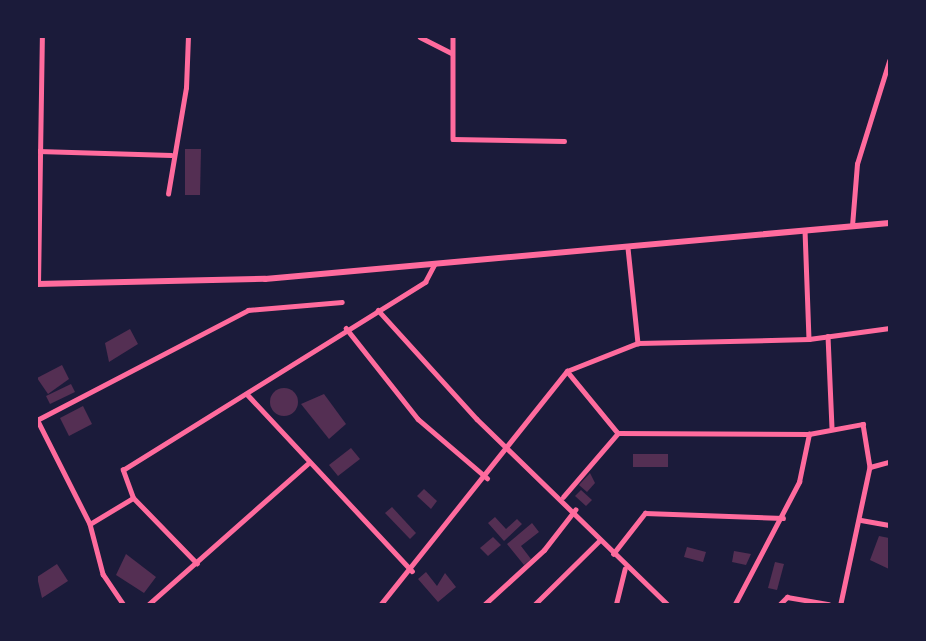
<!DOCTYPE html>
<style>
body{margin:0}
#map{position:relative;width:926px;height:641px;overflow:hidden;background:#1b1b3a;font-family:"Titillium Web",sans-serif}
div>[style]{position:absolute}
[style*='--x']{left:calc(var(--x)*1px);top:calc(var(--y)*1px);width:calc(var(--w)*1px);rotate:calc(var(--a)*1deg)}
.building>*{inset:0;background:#542f53}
.round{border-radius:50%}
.minor>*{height:4.5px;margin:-2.25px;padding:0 2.25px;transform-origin:2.25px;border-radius:2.25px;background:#ff6b9d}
.primary>*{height:6px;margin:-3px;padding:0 3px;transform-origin:3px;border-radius:3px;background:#ff6b9d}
span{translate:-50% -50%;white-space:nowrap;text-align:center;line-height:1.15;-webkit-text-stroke:6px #1b1b3a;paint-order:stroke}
.frame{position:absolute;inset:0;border:38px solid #1b1b3a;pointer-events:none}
</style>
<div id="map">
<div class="building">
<i style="clip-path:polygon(185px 149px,201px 149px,200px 195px,185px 195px)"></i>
<i style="clip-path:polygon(130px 329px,138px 344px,109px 362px,105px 343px)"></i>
<i style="clip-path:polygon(62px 365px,69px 379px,48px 394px,37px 378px)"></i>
<i style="clip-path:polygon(71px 384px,75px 392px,50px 404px,46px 396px)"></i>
<i class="round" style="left:270px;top:388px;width:28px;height:28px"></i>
<i style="clip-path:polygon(324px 394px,346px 424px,329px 439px,301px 404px)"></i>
<i style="clip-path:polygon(83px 406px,92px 424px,69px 436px,60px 418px)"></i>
<i style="clip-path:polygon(351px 448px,360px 459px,338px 476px,329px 465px)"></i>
<i style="clip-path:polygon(633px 454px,668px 454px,668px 467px,633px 467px)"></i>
<i style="clip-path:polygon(590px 473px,595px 483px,587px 492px,579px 485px)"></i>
<i style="clip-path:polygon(424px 489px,437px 501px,431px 509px,417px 496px)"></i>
<i style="clip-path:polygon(581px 490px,592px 500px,586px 506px,575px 496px)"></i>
<i style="clip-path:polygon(392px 507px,416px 533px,410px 539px,385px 513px)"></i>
<i style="clip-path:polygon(495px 517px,506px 529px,517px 519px,522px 524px,504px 541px,488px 523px)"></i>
<i style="clip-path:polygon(532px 523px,539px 532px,521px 546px,531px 559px,524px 565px,507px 544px)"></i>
<i style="clip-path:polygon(879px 536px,889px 538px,889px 569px,870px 560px)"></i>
<i style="clip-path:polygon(493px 537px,501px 545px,488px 556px,480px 548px)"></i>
<i style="clip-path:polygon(687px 547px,706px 552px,703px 562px,684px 557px)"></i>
<i style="clip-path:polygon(734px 551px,751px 554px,746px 565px,732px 562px)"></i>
<i style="clip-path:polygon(126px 554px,156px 577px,144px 593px,116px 575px)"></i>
<i style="clip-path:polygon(775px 562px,784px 564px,777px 590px,768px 588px)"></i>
<i style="clip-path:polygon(57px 564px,68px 581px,42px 598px,37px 577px)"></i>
<i style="clip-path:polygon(426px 572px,437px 586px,445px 573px,456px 587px,438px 602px,418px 579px)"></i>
</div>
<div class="minor">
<i style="--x:420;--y:37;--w:36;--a:27"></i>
<i style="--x:453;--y:37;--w:102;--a:90"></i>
<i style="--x:453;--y:139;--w:111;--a:1"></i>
<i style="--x:38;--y:151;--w:133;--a:1.7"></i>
<i style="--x:168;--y:194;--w:108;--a:-80.4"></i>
<i style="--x:186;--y:88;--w:51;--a:-87.8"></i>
<i style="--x:852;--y:226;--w:62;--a:-85.4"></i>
<i style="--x:857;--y:164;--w:108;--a:-72.7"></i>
<i style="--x:805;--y:230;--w:109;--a:87.9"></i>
<i style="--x:628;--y:248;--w:96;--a:84"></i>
<i style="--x:38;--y:284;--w:247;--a:-89.1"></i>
<i style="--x:378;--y:310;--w:147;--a:47.8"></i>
<i style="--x:477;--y:419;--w:265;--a:44.2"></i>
<i style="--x:346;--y:328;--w:116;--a:51.6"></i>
<i style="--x:418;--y:419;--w:91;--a:40.5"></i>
<i style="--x:828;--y:336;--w:91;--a:87.5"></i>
<i style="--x:567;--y:371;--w:80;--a:50.6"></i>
<i style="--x:247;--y:394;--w:242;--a:47"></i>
<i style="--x:37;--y:419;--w:118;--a:63.2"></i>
<i style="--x:90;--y:524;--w:52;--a:75.4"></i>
<i style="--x:103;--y:574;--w:36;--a:56"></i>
<i style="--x:37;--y:420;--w:238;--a:-27.5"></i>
<i style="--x:248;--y:310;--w:94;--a:-4.9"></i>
<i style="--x:870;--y:467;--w:20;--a:-15"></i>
<i style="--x:563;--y:497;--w:84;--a:-49.3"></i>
<i style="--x:618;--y:433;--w:191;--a:0.3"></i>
<i style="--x:809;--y:434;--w:55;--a:-10.5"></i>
<i style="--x:863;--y:424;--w:44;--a:80.8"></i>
<i style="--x:870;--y:467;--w:140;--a:102"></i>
<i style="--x:861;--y:520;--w:28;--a:10"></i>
<i style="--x:90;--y:524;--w:50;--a:-31.2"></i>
<i style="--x:613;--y:554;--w:52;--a:-52"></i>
<i style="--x:645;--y:513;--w:138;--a:2.1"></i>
<i style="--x:197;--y:564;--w:92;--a:-134.1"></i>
<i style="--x:133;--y:498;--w:30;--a:-110"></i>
<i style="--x:123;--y:470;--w:356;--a:-31.9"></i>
<i style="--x:425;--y:282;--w:19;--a:-62"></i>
<i style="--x:149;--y:604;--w:211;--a:-41.5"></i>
<i style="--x:381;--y:604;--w:298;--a:-51.4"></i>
<i style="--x:567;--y:371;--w:76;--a:-21.5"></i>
<i style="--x:638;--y:343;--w:171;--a:-1.3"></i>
<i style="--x:809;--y:339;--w:81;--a:-7.8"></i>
<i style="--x:485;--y:604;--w:80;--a:-42.5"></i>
<i style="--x:544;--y:550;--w:51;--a:-52.2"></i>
<i style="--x:535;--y:604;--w:91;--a:-44.6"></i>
<i style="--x:616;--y:604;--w:36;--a:-76"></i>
<i style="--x:735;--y:604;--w:138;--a:-62.3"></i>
<i style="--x:799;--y:482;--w:49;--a:-78.2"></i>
<i style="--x:780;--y:604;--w:10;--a:-45"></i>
<i style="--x:787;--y:597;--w:42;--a:9.7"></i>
</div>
<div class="primary">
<i style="--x:37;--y:284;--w:228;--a:-1.3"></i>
<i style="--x:265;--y:279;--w:627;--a:-5.13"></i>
</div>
<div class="frame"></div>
</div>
